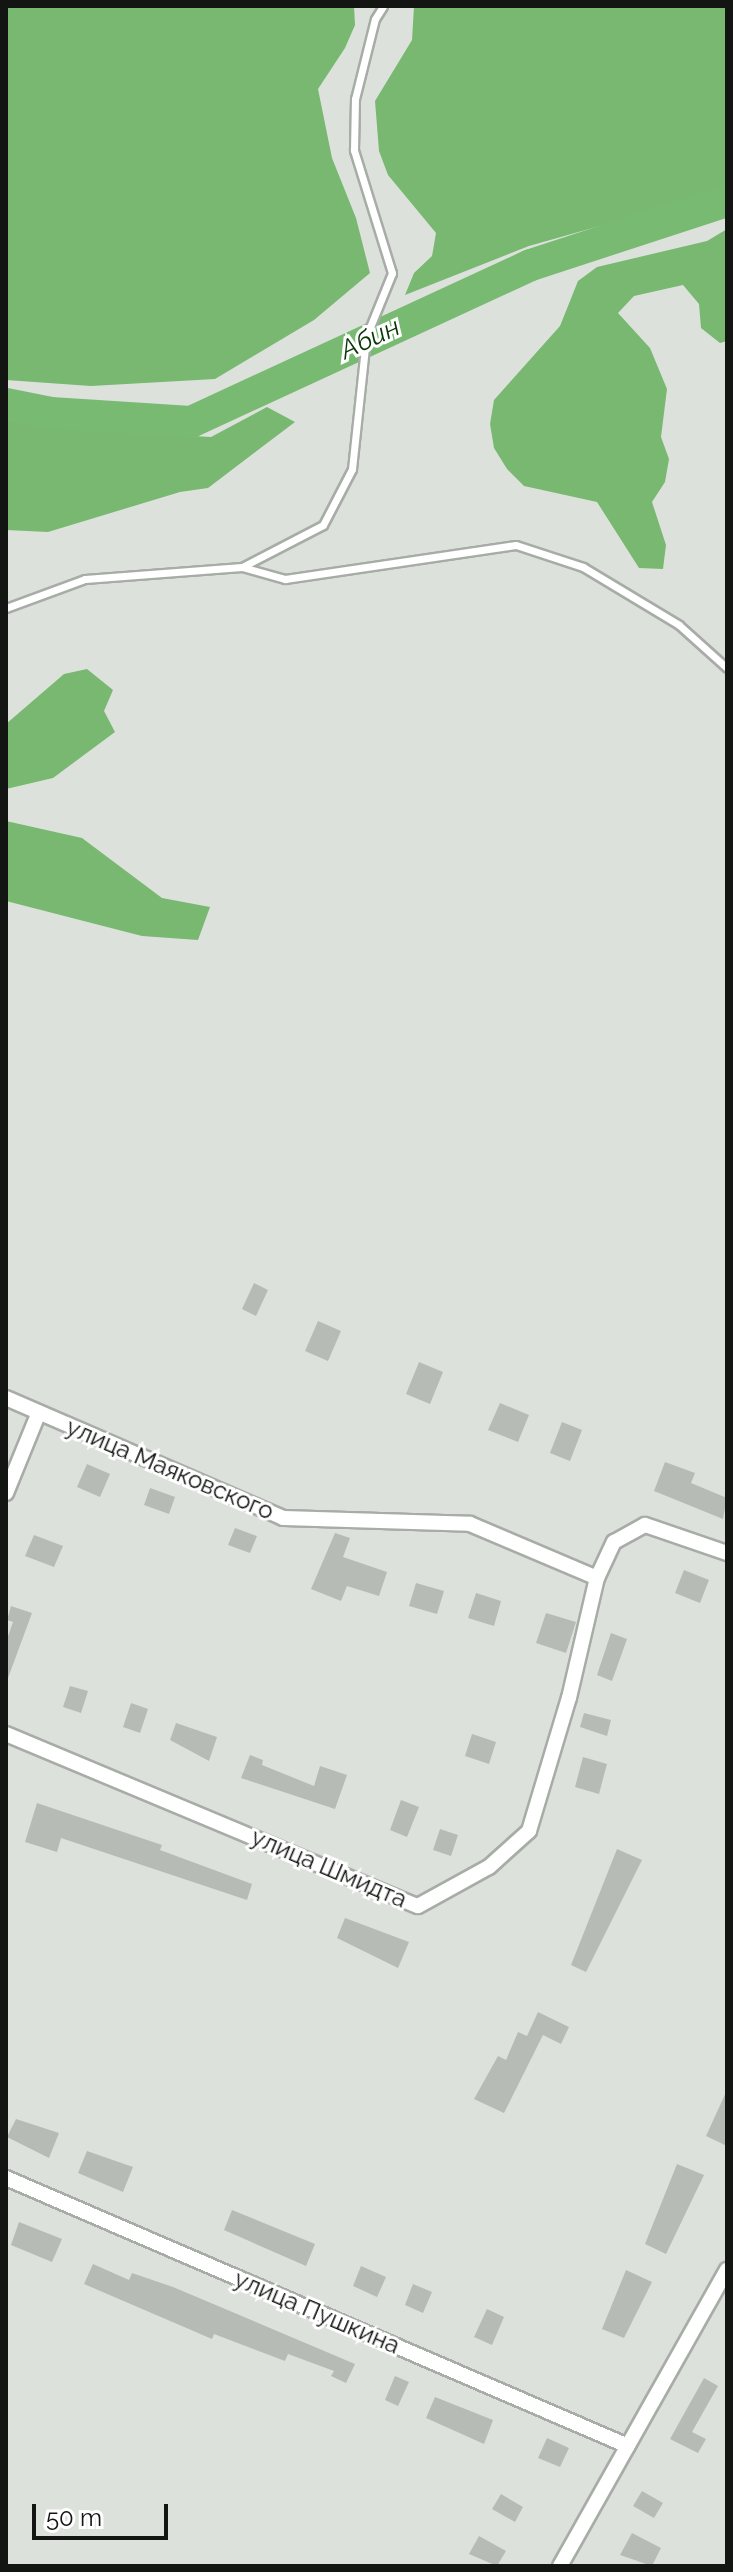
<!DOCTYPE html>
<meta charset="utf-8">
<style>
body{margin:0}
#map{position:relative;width:733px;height:2572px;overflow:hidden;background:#dce2db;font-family:Raleway,sans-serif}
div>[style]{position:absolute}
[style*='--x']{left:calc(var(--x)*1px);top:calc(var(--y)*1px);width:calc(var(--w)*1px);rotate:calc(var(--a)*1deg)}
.forest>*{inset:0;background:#78b871}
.river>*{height:32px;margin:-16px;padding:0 16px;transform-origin:16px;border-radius:16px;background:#79ba72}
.building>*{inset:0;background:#b6bbb5}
.roads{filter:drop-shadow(2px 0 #a7ada6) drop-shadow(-2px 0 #a7ada6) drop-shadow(0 2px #a7ada6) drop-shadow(0 -2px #a7ada6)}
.lane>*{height:7px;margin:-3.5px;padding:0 3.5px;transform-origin:3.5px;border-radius:3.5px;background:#fff}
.street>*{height:14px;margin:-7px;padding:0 7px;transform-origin:7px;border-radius:7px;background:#fff}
span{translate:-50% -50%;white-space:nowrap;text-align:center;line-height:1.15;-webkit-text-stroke:6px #fff;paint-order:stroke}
.street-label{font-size:24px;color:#131513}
.water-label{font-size:26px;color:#093706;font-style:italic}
.frame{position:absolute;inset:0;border:8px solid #131513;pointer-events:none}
.scale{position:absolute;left:32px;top:2504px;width:136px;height:36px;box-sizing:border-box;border:4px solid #131513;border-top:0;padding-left:10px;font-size:24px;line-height:28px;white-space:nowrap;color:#131513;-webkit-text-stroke:6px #fff;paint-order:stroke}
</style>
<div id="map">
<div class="forest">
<i style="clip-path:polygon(6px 6px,354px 6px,355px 25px,345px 48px,318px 89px,332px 158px,356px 218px,370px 273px,314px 320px,215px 379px,91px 386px,6px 380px)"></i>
<i style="clip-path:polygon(414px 6px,727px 6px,727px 190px,529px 246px,405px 295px,414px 273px,432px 256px,436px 233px,388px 175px,379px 151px,375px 101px,412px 40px)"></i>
<i style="clip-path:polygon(727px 229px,727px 341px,720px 343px,701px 328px,699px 304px,683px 285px,634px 296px,618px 313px,650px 348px,667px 389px,661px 437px,669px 459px,665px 482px,652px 502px,666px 545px,663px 569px,639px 568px,597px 502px,524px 486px,507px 469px,494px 448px,490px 424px,494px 400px,560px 326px,578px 281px,597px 267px,707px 241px)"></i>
<i style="clip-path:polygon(267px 407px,295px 422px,208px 488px,180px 492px,48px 532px,6px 530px,6px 420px,51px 428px,211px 437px)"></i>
<i style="clip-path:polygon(87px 669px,113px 690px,104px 711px,115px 732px,53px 778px,6px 789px,6px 724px,64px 674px)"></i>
<i style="clip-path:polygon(6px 821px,82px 838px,162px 898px,210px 907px,198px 940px,142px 936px,6px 901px)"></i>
</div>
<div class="river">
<i style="--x:6;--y:404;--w:46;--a:11.3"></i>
<i style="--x:51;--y:413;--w:140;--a:3.7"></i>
<i style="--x:191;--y:422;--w:374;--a:-24.8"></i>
<i style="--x:531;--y:265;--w:206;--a:-18.1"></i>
</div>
<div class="building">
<i style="clip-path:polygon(254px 1283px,268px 1290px,256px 1316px,242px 1309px)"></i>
<i style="clip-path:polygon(318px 1321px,341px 1331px,328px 1361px,305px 1351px)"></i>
<i style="clip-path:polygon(419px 1362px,443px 1372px,430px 1404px,406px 1394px)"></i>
<i style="clip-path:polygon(500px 1403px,529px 1415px,518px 1442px,488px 1430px)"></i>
<i style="clip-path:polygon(562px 1422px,582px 1430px,570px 1461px,550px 1453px)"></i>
<i style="clip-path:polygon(665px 1462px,695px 1473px,691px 1483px,727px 1498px,723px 1519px,654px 1491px)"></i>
<i style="clip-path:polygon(87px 1464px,110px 1474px,100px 1497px,77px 1487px)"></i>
<i style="clip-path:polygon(150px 1488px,175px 1497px,169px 1514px,144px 1505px)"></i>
<i style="clip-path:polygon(235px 1528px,257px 1536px,250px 1553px,228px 1545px)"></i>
<i style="clip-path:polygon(335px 1533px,350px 1538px,343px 1557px,387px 1572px,379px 1596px,347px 1586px,341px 1601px,311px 1589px)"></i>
<i style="clip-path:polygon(34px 1535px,63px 1546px,54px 1567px,25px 1556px)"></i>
<i style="clip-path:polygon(684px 1570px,709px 1580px,700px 1603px,675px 1593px)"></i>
<i style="clip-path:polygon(416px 1583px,444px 1591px,437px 1614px,409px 1606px)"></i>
<i style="clip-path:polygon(476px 1593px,501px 1601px,494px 1626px,468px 1618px)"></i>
<i style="clip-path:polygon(11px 1606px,32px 1613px,8px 1678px,6px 1642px,13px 1622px,7px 1620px)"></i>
<i style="clip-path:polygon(546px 1613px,576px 1622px,566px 1653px,536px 1643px)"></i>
<i style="clip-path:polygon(611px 1633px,627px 1639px,612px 1681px,597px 1675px)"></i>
<i style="clip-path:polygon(70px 1686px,88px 1691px,81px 1713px,63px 1707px)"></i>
<i style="clip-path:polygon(131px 1703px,148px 1709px,140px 1733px,123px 1727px)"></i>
<i style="clip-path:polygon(584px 1713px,611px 1720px,607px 1736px,580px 1727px)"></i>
<i style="clip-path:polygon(176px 1723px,217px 1737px,209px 1761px,170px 1740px)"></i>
<i style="clip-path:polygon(472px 1734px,496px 1742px,489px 1764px,465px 1756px)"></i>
<i style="clip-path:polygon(250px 1755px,263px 1760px,262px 1765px,314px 1786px,320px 1766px,347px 1775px,335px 1809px,241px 1778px)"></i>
<i style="clip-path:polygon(583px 1757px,607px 1764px,599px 1794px,575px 1787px)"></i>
<i style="clip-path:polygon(401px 1800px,419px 1807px,407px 1837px,390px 1830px)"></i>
<i style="clip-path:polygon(37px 1803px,162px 1845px,160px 1850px,252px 1884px,247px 1900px,61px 1838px,57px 1852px,25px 1842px)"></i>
<i style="clip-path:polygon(440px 1829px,458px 1835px,451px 1856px,433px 1850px)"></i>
<i style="clip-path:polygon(617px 1849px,642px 1860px,586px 1972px,571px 1965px)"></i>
<i style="clip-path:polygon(345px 1918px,409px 1942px,398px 1968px,337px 1938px)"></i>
<i style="clip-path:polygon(538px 2012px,569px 2027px,561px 2044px,543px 2035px,504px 2113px,474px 2099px,498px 2056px,506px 2060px,518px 2032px,527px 2036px)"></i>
<i style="clip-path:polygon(727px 2090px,727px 2146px,706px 2136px)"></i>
<i style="clip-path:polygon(16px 2119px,59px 2133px,49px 2158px,7px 2137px)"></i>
<i style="clip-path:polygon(87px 2151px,133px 2167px,123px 2192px,78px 2173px)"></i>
<i style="clip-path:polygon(677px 2164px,704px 2175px,666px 2254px,645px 2244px)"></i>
<i style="clip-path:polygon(232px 2210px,315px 2244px,306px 2266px,224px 2230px)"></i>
<i style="clip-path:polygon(19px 2222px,62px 2239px,52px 2262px,11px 2245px)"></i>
<i style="clip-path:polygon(93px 2264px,129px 2280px,132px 2273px,173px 2287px,355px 2364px,346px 2383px,331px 2376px,334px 2371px,288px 2354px,285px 2361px,214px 2334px,212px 2339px,84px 2284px)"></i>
<i style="clip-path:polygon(361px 2266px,386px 2277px,377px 2297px,353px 2286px)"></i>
<i style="clip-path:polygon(626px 2270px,652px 2282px,624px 2338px,602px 2329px)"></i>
<i style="clip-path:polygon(413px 2284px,432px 2292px,423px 2313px,405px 2305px)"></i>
<i style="clip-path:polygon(487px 2309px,504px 2317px,492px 2345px,474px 2337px)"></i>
<i style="clip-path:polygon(395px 2376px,409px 2382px,398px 2406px,385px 2400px)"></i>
<i style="clip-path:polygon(704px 2378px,718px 2386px,692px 2432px,706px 2439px,698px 2453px,670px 2439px)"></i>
<i style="clip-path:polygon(435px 2397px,493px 2420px,484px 2444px,426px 2418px)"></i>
<i style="clip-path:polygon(547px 2438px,569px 2448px,560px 2467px,538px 2458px)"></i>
<i style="clip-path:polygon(642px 2491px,663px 2503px,654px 2518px,633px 2506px)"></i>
<i style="clip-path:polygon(501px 2494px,523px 2507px,515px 2522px,492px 2509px)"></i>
<i style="clip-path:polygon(632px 2533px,661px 2548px,652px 2566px,620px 2555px)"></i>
<i style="clip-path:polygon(479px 2536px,506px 2551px,497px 2566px,469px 2554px)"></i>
</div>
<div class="roads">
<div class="lane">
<i style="--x:242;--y:567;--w:45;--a:15.6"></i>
<i style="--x:285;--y:579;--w:233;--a:-8.4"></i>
<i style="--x:516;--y:545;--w:71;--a:18.2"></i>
<i style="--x:583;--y:567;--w:112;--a:31.1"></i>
<i style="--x:679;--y:625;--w:64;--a:41.9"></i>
<i style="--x:6;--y:608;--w:84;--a:-20.2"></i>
<i style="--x:85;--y:579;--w:157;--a:-4.4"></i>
<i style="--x:242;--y:567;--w:91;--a:-27.4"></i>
<i style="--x:323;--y:525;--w:63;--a:-62.6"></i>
<i style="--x:352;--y:469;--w:133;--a:-83.9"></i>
<i style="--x:366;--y:337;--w:69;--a:-67.9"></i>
<i style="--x:392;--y:273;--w:129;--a:-107.2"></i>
<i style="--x:354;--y:150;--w:51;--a:-88.9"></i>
<i style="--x:355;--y:99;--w:82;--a:-76"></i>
<i style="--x:375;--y:19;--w:15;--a:-58"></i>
</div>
<div class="street">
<i style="--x:6;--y:1398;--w:302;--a:23.4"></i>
<i style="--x:283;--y:1518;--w:187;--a:1.8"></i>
<i style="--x:470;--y:1524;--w:138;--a:23"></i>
<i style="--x:6;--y:1493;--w:87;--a:-67.8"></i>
<i style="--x:6;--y:1734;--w:446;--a:22.7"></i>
<i style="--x:418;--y:1906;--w:81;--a:-28.8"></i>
<i style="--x:489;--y:1867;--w:54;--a:-42"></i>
<i style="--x:529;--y:1831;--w:139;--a:-73.3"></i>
<i style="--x:569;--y:1698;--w:123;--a:-76.9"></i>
<i style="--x:597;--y:1578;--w:40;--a:-65"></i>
<i style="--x:614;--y:1542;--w:35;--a:-29"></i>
<i style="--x:645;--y:1525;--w:87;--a:18.9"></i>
<i style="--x:6;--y:2178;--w:677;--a:23.31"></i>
<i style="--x:560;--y:2566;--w:340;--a:-60.6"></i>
</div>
</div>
<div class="street-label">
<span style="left:170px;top:1469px;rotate:23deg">улица Маяковского</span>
<span style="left:329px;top:1868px;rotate:23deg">улица Шмидта</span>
<span style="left:317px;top:2312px;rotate:23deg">улица Пушкина</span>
</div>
<div class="water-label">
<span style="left:370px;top:339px;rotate:-25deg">Абин</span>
</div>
<div class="frame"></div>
<div class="scale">50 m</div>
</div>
